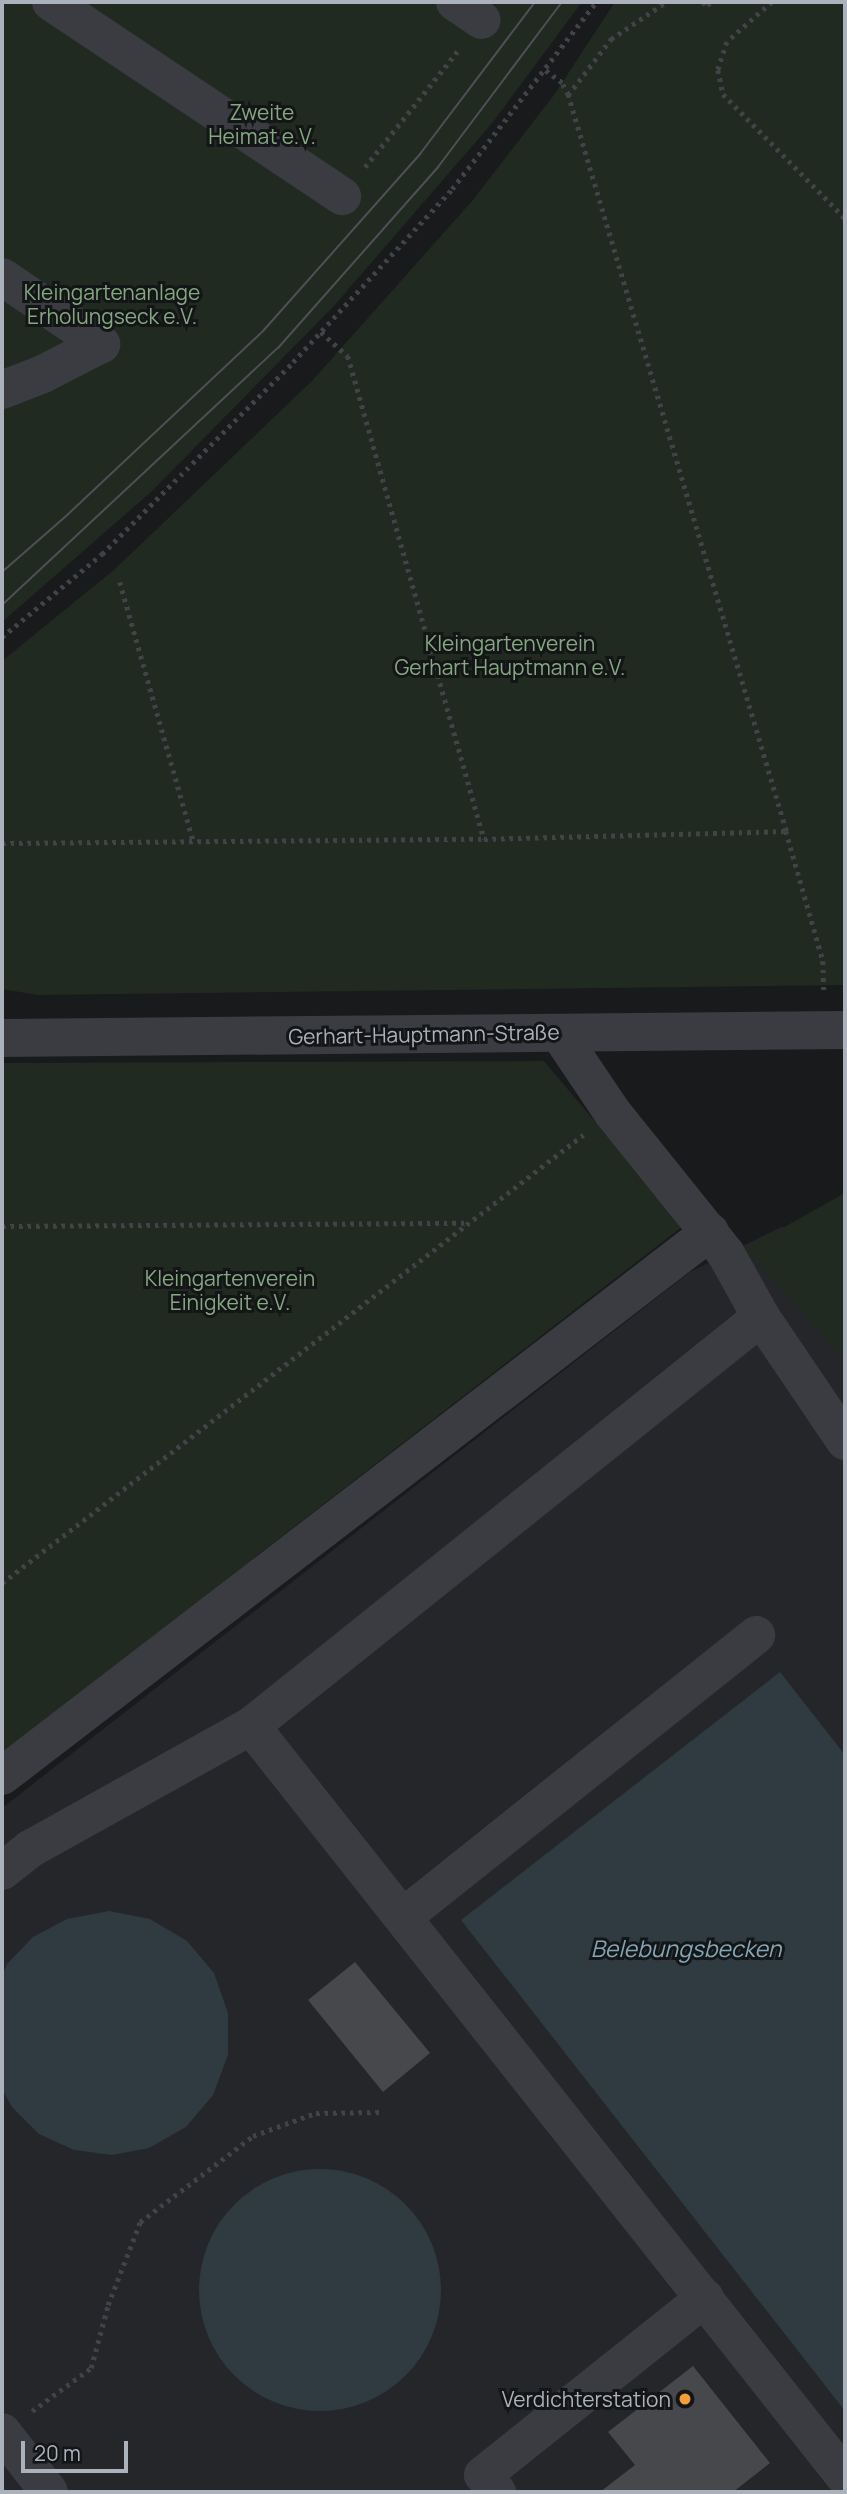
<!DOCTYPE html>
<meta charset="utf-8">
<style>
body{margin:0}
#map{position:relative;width:847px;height:2494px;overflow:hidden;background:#191a1c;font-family:Manrope,sans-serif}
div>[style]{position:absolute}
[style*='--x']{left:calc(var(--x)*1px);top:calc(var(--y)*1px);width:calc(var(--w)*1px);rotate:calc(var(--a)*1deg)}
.built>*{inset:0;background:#252629}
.green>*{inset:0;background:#212a21}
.water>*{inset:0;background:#2f3b40}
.round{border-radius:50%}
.building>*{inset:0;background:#46484c}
.path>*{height:4.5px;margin-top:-2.25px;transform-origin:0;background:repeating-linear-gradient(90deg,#404348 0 3.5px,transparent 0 8.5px)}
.minor>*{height:38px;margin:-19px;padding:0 19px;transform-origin:19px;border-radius:19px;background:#3a3c41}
.tram>*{height:2px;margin:-1px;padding:0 1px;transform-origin:1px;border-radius:1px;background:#4d5056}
.dots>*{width:19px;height:19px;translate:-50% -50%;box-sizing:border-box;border:4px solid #141517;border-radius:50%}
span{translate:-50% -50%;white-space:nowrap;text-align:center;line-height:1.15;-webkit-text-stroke:6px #141517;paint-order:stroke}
.park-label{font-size:21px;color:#85a782}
.street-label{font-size:21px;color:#acb2bb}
.poi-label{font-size:21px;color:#acb2bb}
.right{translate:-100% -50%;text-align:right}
.water-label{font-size:23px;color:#82a5b7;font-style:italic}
.frame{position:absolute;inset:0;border:4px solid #acb2bb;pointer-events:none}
.scale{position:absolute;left:21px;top:2441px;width:107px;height:32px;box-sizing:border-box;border:4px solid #acb2bb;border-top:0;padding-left:9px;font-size:21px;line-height:24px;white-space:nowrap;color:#acb2bb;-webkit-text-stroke:5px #141517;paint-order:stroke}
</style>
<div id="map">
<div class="built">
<i style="clip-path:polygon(845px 1226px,845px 2492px,2px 2492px,2px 1808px,690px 1272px,781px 1227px)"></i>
</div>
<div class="green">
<i style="clip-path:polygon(2px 2px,582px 2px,493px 122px,333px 307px,152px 491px,2px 622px)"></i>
<i style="clip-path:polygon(615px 2px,845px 2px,845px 985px,38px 995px,2px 989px,2px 661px,115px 569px,312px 381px,472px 201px,554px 95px)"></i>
<i style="clip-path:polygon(544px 1061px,683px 1226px,2px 1753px,2px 1063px)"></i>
<i style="clip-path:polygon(845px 1193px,845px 1360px,745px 1249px)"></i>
</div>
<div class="water">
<i style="clip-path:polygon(780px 1672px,845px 1755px,845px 2411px,461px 1920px)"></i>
<i style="clip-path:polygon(109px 1911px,150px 1919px,187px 1941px,214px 1973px,228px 2013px,228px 2055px,213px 2095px,186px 2127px,149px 2148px,112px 2155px,74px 2150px,39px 2134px,12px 2107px,2px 2089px,2px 1976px,7px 1964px,33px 1937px,67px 1919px)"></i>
<i class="round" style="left:199px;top:2169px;width:242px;height:242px"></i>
</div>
<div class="building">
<i style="clip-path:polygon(355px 1962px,430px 2053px,383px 2092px,308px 2000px)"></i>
<i style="clip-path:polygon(693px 2366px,770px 2463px,733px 2492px,600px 2492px,635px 2465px,608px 2432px)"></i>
</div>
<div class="path">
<i style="--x:703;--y:2;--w:5;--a:37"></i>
<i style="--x:707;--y:5;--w:5;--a:-37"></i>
<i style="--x:772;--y:2;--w:60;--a:138.4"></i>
<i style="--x:727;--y:42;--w:29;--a:108"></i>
<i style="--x:718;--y:70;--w:25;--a:78"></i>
<i style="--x:723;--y:94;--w:174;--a:45.5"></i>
<i style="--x:568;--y:95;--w:71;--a:-52.5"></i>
<i style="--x:611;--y:39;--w:66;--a:-33.9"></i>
<i style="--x:365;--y:167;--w:152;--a:-51.4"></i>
<i style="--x:321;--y:332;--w:36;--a:42"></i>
<i style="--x:348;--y:356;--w:502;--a:74.27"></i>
<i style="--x:120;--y:582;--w:268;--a:74.2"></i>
<i style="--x:2;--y:637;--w:130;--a:-39.7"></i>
<i style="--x:102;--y:554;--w:271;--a:-45.1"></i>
<i style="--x:293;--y:362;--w:235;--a:-47.4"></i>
<i style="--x:452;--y:189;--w:236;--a:-52.4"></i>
<i style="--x:786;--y:831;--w:135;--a:74.1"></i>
<i style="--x:823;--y:961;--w:33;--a:88"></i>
<i style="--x:2;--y:843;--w:482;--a:-0.5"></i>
<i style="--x:484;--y:839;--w:302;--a:-1.5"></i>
<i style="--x:786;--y:831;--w:768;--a:-106.5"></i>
<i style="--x:568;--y:95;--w:13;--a:-117"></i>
<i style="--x:562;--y:83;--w:21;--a:-143"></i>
<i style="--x:2;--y:1226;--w:465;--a:-0.4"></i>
<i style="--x:2;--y:1583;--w:734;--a:-37.64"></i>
<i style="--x:32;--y:2411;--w:73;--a:-36.1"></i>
<i style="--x:91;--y:2368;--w:65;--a:-74.9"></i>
<i style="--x:108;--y:2305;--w:89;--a:-68.9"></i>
<i style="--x:140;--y:2222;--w:142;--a:-37.3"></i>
<i style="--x:253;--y:2136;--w:67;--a:-20.1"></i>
<i style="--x:316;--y:2113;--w:67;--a:-0.9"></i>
</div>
<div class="minor">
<i style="--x:51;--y:2;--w:350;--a:33.7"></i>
<i style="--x:455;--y:2;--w:32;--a:34"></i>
<i style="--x:2;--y:277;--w:120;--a:34.1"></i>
<i style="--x:101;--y:344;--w:65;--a:152.7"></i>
<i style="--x:43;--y:374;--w:44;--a:158.7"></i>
<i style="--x:559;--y:1033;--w:95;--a:56.1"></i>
<i style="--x:612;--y:1112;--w:182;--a:51.2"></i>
<i style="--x:726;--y:1254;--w:72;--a:60.9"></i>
<i style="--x:761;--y:1317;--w:150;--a:55.9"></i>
<i style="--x:2;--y:1038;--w:843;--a:-0.54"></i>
<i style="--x:761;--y:1317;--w:654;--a:141.27"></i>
<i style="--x:251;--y:1726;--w:958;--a:51.66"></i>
<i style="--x:2;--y:1776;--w:893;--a:-37.54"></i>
<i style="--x:2;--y:1871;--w:36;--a:-38"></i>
<i style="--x:30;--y:1849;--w:253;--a:-29.1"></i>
<i style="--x:403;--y:1917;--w:452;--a:-38.6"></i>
<i style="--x:2;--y:2432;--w:76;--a:51.9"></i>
<i style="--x:497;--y:2492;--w:22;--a:-129"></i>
<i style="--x:483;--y:2475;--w:284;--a:-38.6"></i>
</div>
<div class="tram">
<i style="--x:2;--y:572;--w:84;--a:-41.1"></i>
<i style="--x:65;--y:517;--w:272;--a:-43.2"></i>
<i style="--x:263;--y:331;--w:237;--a:-48.4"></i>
<i style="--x:420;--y:154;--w:191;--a:-52.9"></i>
<i style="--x:2;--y:605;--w:377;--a:-43"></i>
<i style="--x:278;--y:348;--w:242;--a:-48.5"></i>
<i style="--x:438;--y:167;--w:206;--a:-53.1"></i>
</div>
<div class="dots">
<i style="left:685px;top:2399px;background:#f69d37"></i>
</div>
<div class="park-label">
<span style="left:262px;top:124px">Zweite<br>Heimat e.V.</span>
<span style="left:112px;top:304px">Kleingartenanlage<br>Erholungseck e.V.</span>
<span style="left:510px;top:655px">Kleingartenverein<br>Gerhart Hauptmann e.V.</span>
<span style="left:230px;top:1290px">Kleingartenverein<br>Einigkeit e.V.</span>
</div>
<div class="street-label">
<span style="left:424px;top:1034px;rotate:-1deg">Gerhart-Hauptmann-Straße</span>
</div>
<div class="poi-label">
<span class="right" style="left:671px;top:2399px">Verdichterstation</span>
</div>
<div class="water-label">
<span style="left:686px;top:1948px">Belebungsbecken</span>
</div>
<div class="frame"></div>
<div class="scale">20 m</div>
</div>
